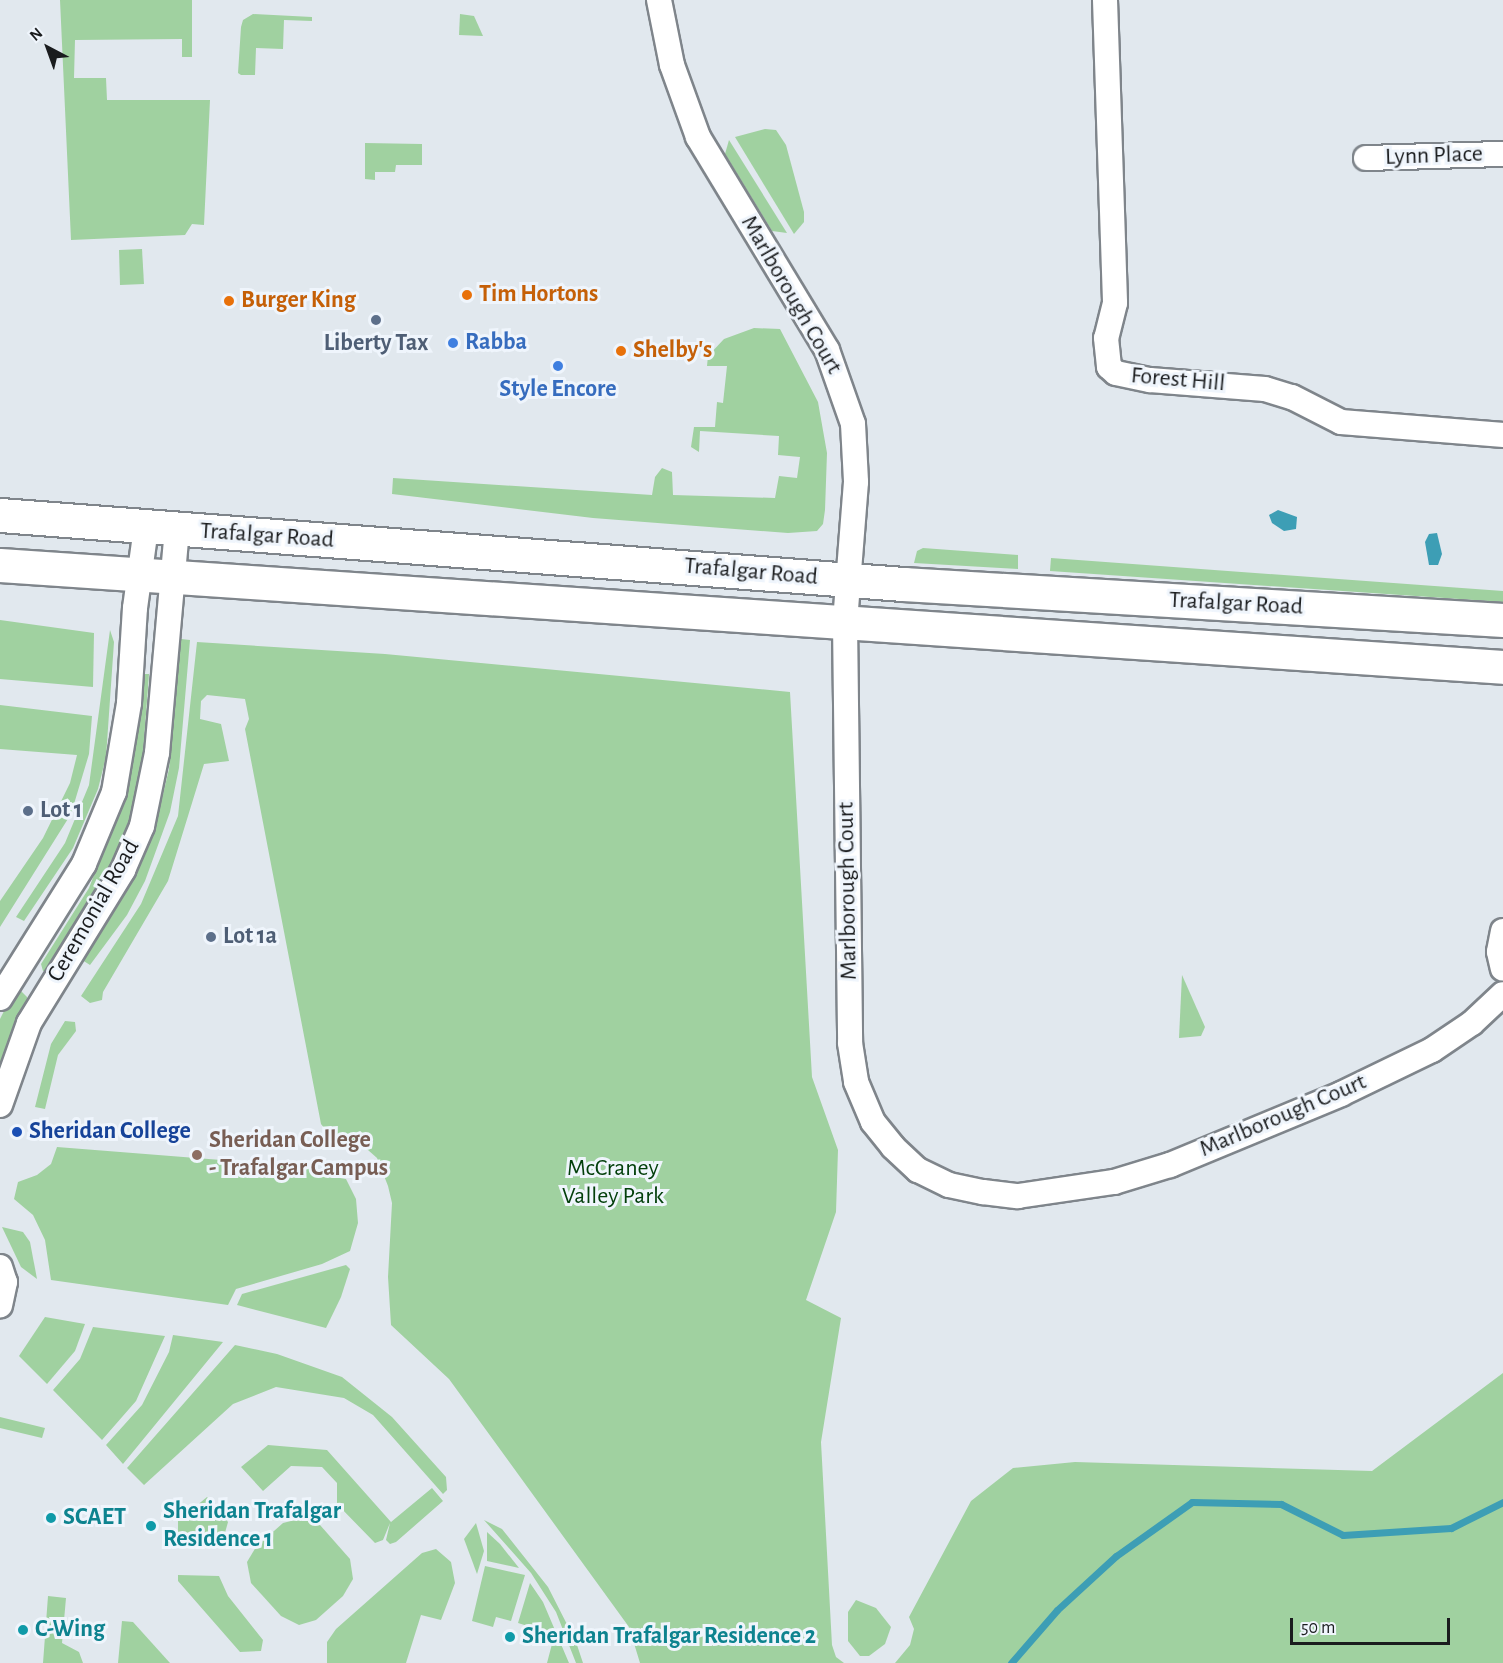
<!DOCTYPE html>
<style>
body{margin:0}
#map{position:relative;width:1503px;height:1663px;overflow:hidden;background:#e1e8ee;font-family:"Alegreya Sans",sans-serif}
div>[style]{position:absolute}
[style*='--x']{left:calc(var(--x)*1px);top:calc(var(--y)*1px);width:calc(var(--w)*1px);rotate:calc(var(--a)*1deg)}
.green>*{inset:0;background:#a0d1a0}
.water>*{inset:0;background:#3d9eb5}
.stream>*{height:7px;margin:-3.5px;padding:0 3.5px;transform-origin:3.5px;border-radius:3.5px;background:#3d9eb5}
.roads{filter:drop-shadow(2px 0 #7f858b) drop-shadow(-2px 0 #7f858b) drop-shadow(0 2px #7f858b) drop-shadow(0 -2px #7f858b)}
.street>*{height:24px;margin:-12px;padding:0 12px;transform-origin:12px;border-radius:12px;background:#fff}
.primary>*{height:33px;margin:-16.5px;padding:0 16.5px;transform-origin:16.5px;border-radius:16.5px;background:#fff}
.dots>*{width:16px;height:16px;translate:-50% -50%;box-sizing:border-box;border:3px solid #eff5fc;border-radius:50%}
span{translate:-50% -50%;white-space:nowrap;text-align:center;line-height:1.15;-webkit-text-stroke:6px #eff5fc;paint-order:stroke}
.street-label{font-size:24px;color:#1a1c1e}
.food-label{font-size:24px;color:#c56008;font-weight:700}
.left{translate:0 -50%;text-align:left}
.shop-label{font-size:24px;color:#366cbe;font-weight:700}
.service-label{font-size:24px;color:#4e5e75;font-weight:700}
.transit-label{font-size:24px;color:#164399;font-weight:700}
.education-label{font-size:24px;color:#785e54;font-weight:700}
.park-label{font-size:24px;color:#03400b}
.culture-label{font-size:24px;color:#0d838f;font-weight:700}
.north{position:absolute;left:18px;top:18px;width:60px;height:60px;-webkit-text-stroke:4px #eff5fc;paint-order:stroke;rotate:319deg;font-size:16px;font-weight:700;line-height:24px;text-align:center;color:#1a1c1e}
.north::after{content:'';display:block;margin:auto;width:21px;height:27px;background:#1a1c1e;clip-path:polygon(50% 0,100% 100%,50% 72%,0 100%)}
.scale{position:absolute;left:1290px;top:1618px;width:160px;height:27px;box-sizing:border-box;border:3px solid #1a1c1e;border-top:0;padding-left:8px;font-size:18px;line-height:21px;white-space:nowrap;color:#1a1c1e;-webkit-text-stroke:4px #eff5fc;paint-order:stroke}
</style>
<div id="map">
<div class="green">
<i style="clip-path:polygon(60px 0,192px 0,192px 57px,182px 57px,182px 39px,75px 40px,74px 78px,106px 78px,107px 100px,210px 100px,204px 225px,192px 224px,185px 235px,71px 240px)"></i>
<i style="clip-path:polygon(253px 14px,312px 17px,312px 21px,284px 20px,283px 49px,256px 48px,255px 75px,241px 75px,238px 73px,241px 27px,243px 20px)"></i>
<i style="clip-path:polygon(460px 14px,474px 16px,483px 36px,459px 35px)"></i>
<i style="clip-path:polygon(765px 129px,776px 130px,786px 145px,804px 212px,804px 222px,794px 234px,735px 137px)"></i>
<i style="clip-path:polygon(729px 140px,787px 233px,772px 231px,725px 154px)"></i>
<i style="clip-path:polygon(365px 143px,422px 144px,422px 165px,396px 165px,395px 172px,375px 172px,375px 180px,365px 179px)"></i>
<i style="clip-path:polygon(142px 249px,144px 284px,120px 285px,119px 250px)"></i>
<i style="clip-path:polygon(754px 328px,780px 329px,818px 402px,827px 453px,825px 510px,823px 524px,817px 531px,788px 533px,593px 518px,392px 494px,393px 478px,652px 495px,655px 477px,662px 468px,672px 472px,673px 495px,775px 498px,779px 476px,797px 478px,800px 457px,778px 455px,779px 436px,700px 431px,699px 452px,691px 447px,694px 427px,715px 427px,717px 402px,723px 403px,727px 366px,707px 366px,708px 356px,724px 339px)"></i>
<i style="clip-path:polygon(923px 548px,1018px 555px,1018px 569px,914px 563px,917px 551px)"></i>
<i style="clip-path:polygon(1051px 558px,1503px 591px,1503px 602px,1050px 571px)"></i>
<i style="clip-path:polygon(0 620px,94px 633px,93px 687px,0 679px)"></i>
<i style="clip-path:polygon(110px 630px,114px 642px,106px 757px,98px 789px,73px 848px,24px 921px,16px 917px,65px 843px,89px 785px)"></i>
<i style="clip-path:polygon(181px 639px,190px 640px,179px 768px,170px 812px,145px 881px,127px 915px,90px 965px,79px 958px,151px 835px,159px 811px,169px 769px)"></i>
<i style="clip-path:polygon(197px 642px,385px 654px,790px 692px,812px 1077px,838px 1150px,836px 1212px,806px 1300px,841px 1318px,821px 1442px,832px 1645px,836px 1657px,844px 1663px,640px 1663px,629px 1627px,449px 1379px,391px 1325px,388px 1277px,392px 1203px,388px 1186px,377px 1158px,368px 1150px,332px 1138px,321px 1124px,245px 729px,249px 719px,245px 699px,207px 695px,201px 701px,200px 719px,221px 724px,229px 761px,204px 764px,168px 881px,103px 992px,102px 1000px,90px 1003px,81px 996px,141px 904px,178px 816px)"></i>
<i style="clip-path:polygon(141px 674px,149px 674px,140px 794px,128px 843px,47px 971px,43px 971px,41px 964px,89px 888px,128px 788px)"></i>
<i style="clip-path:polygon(0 705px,92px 716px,89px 754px,71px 814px,0 927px,0 901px,43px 838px,70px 783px,77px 755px,0 749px)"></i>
<i style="clip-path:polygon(1182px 975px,1205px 1027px,1201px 1036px,1179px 1038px)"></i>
<i style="clip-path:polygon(21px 991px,27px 997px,27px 1005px,0 1063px,0 1019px,13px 993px)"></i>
<i style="clip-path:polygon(65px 1021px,75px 1022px,76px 1031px,58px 1055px,45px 1109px,35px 1107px,51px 1044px)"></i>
<i style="clip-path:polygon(57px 1147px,310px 1167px,310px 1173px,346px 1179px,356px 1199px,358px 1223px,350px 1251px,322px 1264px,236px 1289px,228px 1305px,51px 1280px,45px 1240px,33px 1215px,14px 1199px,18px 1182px,37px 1175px,51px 1164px)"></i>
<i style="clip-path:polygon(2px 1227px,23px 1232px,30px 1242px,37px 1279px,21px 1267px)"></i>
<i style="clip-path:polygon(346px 1265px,350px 1269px,341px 1297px,326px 1328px,237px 1305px,242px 1294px)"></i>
<i style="clip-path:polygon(45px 1317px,85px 1324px,75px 1351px,47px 1384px,19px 1356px)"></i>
<i style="clip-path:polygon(93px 1327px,165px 1336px,136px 1401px,102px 1440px,53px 1390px,80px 1359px)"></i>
<i style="clip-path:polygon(173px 1335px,223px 1342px,123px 1464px,106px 1445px,142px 1405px,169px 1352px)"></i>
<i style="clip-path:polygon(235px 1345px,277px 1354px,342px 1377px,392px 1417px,446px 1477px,447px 1490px,443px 1494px,373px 1415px,344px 1398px,276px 1387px,233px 1404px,144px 1485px,127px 1468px)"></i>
<i style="clip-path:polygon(1503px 1373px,1503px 1663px,895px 1663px,910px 1645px,914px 1629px,909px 1617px,971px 1501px,1013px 1468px,1075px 1462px,1372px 1471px)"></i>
<i style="clip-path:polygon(0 1417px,45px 1428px,42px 1438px,0 1428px)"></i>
<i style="clip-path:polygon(268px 1445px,327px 1450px,391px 1522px,432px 1488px,443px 1501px,396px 1542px,390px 1544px,386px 1540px,390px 1523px,383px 1540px,375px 1543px,337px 1504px,337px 1483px,322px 1467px,291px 1466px,263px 1491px,241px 1467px)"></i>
<i style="clip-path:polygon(207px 1497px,228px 1522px,223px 1540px,178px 1535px,178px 1521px)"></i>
<i style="clip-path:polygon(303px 1518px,320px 1525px,350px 1559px,353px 1579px,343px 1596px,316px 1620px,299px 1625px,281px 1616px,251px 1583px,247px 1562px,256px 1547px,283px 1523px)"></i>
<i style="clip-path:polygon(484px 1520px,502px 1529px,548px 1587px,576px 1642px,583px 1663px,576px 1663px,556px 1612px,531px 1573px)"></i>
<i style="clip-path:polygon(476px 1523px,484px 1551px,477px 1574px,464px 1539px)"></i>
<i style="clip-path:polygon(487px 1532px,500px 1544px,519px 1568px,487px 1561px)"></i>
<i style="clip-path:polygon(436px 1549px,451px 1562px,455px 1583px,441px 1620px,421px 1615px,406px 1663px,327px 1663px,327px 1642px,336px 1629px,422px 1553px)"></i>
<i style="clip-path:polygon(485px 1566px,525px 1575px,511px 1621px,496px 1617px,493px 1627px,472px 1621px)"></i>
<i style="clip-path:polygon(178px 1575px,219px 1576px,228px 1596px,263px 1640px,261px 1651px,240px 1652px,178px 1581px)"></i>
<i style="clip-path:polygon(530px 1583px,543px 1602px,569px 1663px,547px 1663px,552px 1644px,544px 1642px,547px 1632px,518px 1623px)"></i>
<i style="clip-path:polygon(48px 1596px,66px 1598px,62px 1643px,79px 1652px,83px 1663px,43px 1663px)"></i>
<i style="clip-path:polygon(856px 1600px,876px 1608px,891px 1627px,885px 1644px,869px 1656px,860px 1656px,848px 1641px,848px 1612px)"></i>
<i style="clip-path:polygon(122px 1621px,133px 1622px,170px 1663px,118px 1663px)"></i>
</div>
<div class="water">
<i style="clip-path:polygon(1278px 510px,1297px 517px,1296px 529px,1284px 531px,1272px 523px,1269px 515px)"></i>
<i style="clip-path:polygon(1437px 533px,1442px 554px,1438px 565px,1429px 565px,1425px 542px,1429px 534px)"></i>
</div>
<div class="stream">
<i style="--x:1011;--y:1663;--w:70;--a:-49"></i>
<i style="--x:1057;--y:1610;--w:80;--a:-42.5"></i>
<i style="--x:1116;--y:1556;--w:93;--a:-35.4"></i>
<i style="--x:1192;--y:1502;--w:89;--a:1.3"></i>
<i style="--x:1281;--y:1504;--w:69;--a:26.6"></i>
<i style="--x:1343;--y:1535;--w:108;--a:-3.7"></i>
<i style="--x:1451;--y:1528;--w:58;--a:-26.6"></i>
</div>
<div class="roads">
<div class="street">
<i style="--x:659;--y:0;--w:66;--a:78.7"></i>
<i style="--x:672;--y:65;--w:77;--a:70.1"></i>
<i style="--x:698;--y:137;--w:249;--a:58.8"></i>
<i style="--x:827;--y:350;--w:78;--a:70.6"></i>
<i style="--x:853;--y:424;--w:58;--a:87"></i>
<i style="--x:856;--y:482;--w:140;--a:94.5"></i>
<i style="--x:845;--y:622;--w:421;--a:89.3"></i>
<i style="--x:850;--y:1043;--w:39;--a:81"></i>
<i style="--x:856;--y:1082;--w:43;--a:67"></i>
<i style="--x:873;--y:1122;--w:32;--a:51"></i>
<i style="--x:893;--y:1147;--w:34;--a:43"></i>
<i style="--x:918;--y:1170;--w:34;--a:26"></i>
<i style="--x:949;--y:1185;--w:35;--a:12"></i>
<i style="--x:983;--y:1192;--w:35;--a:7"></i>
<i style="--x:1018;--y:1196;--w:97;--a:-8.3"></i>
<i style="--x:1114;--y:1182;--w:59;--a:-16.9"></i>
<i style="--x:1170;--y:1165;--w:185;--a:-22.5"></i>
<i style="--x:1341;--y:1094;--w:101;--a:-25.8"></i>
<i style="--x:1432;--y:1050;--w:48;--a:-34"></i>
<i style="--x:1472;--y:1023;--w:42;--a:-43.1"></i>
<i style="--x:1105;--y:0;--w:303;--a:88.1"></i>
<i style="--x:1115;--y:303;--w:36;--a:104"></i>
<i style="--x:1106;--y:338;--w:29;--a:84"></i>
<i style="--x:1109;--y:367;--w:9;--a:41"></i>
<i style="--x:1116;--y:373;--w:35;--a:12"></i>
<i style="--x:1150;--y:380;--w:115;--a:4.5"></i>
<i style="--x:1265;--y:389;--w:28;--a:17"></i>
<i style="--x:1292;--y:397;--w:55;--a:27"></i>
<i style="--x:1341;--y:422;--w:163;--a:4.6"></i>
<i style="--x:1366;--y:158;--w:137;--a:-1.7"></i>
<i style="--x:1503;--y:931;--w:21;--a:101"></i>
<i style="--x:1499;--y:952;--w:17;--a:77"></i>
<i style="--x:0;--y:998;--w:158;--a:-57.9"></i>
<i style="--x:84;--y:864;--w:78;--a:-67.4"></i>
<i style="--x:114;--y:792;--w:90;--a:-80.4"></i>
<i style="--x:129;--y:703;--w:95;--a:-86.4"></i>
<i style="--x:135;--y:608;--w:81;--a:-82.2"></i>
<i style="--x:0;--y:1105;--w:87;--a:-70.5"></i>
<i style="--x:29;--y:1023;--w:180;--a:-58.4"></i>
<i style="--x:123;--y:870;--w:48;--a:-66.6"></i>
<i style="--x:142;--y:826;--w:75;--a:-78.4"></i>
<i style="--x:157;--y:753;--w:224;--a:-84.9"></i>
<i style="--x:0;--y:1267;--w:16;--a:72"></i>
<i style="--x:5;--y:1282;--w:24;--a:102"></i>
</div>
<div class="primary">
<i style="--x:0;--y:515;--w:906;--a:4.37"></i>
<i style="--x:903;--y:584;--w:601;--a:3.43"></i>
<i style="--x:0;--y:565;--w:1506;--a:3.88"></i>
</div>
</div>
<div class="dots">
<i style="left:467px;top:295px;background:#e8710a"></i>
<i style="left:229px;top:301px;background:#e8710a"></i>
<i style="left:376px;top:320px;background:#5c6f8a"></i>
<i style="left:453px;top:343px;background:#3f7fe0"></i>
<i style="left:621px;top:351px;background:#e8710a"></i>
<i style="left:558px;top:366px;background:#3f7fe0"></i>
<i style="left:28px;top:811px;background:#5c6f8a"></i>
<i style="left:211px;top:937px;background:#5c6f8a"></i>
<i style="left:17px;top:1132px;background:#1a4fb4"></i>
<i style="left:197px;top:1155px;background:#8d6e63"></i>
<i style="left:51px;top:1518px;background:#0f9aa8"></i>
<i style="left:151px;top:1526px;background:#0f9aa8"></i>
<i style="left:23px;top:1630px;background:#0f9aa8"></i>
<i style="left:510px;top:1637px;background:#0f9aa8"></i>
</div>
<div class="street-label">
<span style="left:1434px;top:156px;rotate:-2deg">Lynn Place</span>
<span style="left:791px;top:295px;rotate:60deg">Marlborough Court</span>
<span style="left:1178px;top:380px;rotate:5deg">Forest Hill</span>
<span style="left:267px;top:536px;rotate:4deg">Trafalgar Road</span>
<span style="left:751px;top:572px;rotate:5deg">Trafalgar Road</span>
<span style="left:1236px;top:604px;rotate:3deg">Trafalgar Road</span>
<span style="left:848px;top:891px;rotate:-91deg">Marlborough Court</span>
<span style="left:94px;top:911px;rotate:-60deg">Ceremonial Road</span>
<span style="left:1283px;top:1116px;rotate:-23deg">Marlborough Court</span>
</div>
<div class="food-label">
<span class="left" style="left:479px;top:295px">Tim Hortons</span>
<span class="left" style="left:241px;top:301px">Burger King</span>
<span class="left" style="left:633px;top:351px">Shelby's</span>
</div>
<div class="shop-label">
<span class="left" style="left:465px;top:343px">Rabba</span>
<span style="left:558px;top:390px">Style Encore</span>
</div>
<div class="service-label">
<span style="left:376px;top:344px">Liberty Tax</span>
<span class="left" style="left:40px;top:811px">Lot 1</span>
<span class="left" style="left:223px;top:937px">Lot 1a</span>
</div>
<div class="transit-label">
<span class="left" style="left:29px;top:1132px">Sheridan College</span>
</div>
<div class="education-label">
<span class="left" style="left:209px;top:1155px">Sheridan College<br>- Trafalgar Campus</span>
</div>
<div class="park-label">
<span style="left:613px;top:1183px">McCraney<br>Valley Park</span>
</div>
<div class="culture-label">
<span class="left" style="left:163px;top:1526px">Sheridan Trafalgar<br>Residence 1</span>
<span class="left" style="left:63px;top:1518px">SCAET</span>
<span class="left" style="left:35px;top:1630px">C-Wing</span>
<span class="left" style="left:522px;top:1637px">Sheridan Trafalgar Residence 2</span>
</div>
<div class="north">N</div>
<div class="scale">50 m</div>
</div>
